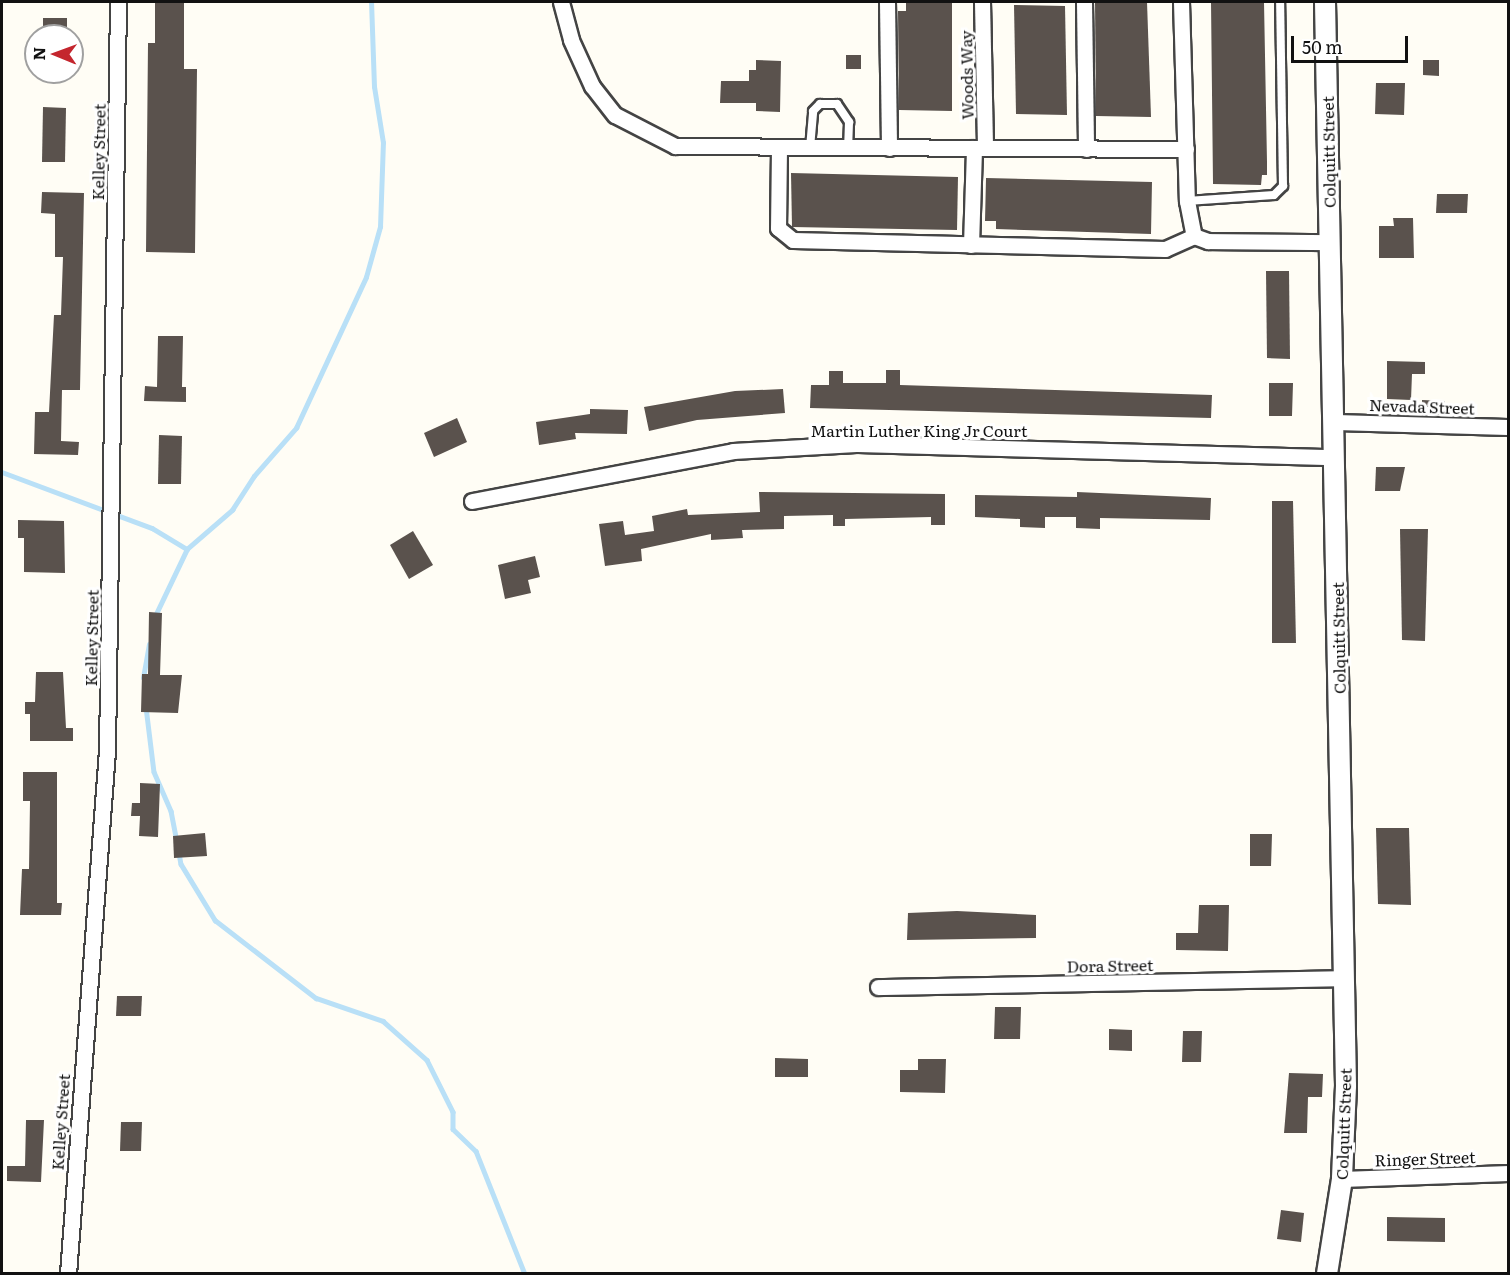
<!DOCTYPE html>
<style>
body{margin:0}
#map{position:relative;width:1510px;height:1275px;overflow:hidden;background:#fffdf5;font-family:Literata,serif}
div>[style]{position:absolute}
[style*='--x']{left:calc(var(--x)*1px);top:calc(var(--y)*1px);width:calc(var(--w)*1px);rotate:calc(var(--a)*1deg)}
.stream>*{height:4.5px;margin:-2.25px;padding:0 2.25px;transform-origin:2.25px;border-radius:2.25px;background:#b9e0f7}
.building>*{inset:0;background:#5a524d}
.roads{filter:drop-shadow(2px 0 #444) drop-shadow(-2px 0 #444) drop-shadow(0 2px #444) drop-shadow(0 -2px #444)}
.service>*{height:8px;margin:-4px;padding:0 4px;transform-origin:4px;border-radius:4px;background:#fff}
.minor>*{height:15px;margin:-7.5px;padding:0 7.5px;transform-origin:7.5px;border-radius:7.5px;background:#fff}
.tertiary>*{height:20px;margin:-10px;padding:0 10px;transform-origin:10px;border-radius:10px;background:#fff}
span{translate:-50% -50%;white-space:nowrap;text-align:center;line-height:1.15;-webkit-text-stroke:6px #fff;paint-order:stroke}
.street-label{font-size:16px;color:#111}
.frame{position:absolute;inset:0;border:3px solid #111;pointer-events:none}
.north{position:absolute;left:24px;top:24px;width:60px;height:60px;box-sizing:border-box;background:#fff;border:2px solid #a0a0a0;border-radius:50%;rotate:271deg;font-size:16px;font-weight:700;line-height:24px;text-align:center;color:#111}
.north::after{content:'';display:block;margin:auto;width:21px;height:27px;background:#c4262e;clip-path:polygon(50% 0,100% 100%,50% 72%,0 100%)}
.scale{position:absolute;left:1291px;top:36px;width:117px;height:27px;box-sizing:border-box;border:3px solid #111;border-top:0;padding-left:8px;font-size:18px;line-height:21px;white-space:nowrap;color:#111;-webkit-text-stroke:4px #fff;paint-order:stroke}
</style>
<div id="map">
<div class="stream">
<i style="--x:2;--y:472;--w:160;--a:20.5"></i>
<i style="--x:152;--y:528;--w:41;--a:31"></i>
<i style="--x:155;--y:616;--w:74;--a:-64.5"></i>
<i style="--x:187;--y:549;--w:60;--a:-40.9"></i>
<i style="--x:232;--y:510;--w:40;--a:-57.1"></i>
<i style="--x:254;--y:476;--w:64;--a:-48.8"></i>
<i style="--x:296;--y:428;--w:166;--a:-65.1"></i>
<i style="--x:366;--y:277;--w:52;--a:-74.4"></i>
<i style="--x:380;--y:227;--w:84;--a:-88"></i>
<i style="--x:383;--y:143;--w:57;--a:-99.1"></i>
<i style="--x:374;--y:87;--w:85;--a:-92"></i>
<i style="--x:143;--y:678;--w:34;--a:-80"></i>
<i style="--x:146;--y:707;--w:65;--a:83"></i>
<i style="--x:154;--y:772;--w:43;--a:66.4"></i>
<i style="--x:171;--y:811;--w:31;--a:79"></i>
<i style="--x:179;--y:853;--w:11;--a:80"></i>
<i style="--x:181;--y:864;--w:66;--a:58.7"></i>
<i style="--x:215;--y:920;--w:128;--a:37.7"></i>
<i style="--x:316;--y:998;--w:71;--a:18.9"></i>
<i style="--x:383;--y:1021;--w:59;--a:41.6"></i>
<i style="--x:427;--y:1060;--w:58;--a:63.4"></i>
<i style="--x:453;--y:1112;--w:17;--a:90"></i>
<i style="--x:453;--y:1129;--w:32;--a:44"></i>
<i style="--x:476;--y:1151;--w:132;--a:68.3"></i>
</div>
<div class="building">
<i style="clip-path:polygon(155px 2px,184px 2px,184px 69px,197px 69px,195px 253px,146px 252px,148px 43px,155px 43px)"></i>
<i style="clip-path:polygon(906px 2px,952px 2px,952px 111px,899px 110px,898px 11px,906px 11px)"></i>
<i style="clip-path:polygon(1095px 2px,1147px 2px,1151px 117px,1096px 116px)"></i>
<i style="clip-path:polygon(1211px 2px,1264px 2px,1267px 162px,1267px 175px,1262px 175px,1261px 185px,1213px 184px)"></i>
<i style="clip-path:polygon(1014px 5px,1065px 6px,1067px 115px,1016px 114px)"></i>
<i style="clip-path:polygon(43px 18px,67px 18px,67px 36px,43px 36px)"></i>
<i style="clip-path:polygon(846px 55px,861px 55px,861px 69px,846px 69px)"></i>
<i style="clip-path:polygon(756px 60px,781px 61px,780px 112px,756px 111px,756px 103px,720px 103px,721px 81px,749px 81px,749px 70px,756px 70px)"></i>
<i style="clip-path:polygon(1423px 60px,1439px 60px,1439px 76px,1423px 75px)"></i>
<i style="clip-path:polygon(1376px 83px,1405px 83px,1404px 115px,1375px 114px)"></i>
<i style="clip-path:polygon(43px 107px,66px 108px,65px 162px,42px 162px)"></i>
<i style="clip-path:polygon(791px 173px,958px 177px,957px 230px,792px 227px)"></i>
<i style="clip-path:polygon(986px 178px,1152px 182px,1151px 234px,996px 229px,996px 221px,985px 221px)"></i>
<i style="clip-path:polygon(42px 192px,84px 193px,80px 390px,62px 390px,61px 441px,79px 442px,78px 455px,34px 454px,35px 412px,49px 412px,54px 315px,61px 315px,63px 257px,55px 257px,55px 214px,41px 213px)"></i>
<i style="clip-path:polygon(1437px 194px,1468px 194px,1467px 213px,1436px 213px)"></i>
<i style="clip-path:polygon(1393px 218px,1413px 218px,1414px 258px,1379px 258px,1379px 226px,1394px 226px)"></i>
<i style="clip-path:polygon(1266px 271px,1289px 271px,1290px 359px,1267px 358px)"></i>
<i style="clip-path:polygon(158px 336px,183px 336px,182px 387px,186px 387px,186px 402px,144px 401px,145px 386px,157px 387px)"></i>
<i style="clip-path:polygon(1387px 361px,1425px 362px,1425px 374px,1412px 374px,1411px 400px,1387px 399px)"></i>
<i style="clip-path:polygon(886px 370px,900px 370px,900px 385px,1212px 395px,1211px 418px,810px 408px,811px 385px,829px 385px,829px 371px,843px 371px,843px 383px,886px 383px)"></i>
<i style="clip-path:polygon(1269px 383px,1293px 383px,1292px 416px,1269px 416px)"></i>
<i style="clip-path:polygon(783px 389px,785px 413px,697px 420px,649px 431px,644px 407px,735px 391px)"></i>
<i style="clip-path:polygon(1422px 400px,1445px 401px,1444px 415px,1422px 415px)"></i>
<i style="clip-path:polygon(590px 409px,628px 410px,627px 434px,575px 433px,576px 439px,539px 445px,536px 422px,590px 414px)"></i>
<i style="clip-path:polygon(457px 418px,467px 442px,434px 457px,424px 433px)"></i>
<i style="clip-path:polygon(159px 435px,182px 436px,181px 484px,158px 484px)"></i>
<i style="clip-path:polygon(1376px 467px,1405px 467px,1400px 491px,1375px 491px)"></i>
<i style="clip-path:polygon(759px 492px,945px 494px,945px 525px,931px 525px,931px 517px,845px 519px,845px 526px,833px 526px,833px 515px,784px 516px,784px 529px,742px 530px,743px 538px,711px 540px,711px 534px,641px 549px,642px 561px,605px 566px,599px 524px,623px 521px,625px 535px,654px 531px,652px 516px,687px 509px,688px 515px,760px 512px)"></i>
<i style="clip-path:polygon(1077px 492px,1211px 498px,1210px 520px,1100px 518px,1100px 529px,1076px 528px,1076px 517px,1045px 517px,1045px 528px,1020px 527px,1020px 519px,975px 517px,975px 495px,1077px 497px)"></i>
<i style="clip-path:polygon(1272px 501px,1293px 501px,1296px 643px,1272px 643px)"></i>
<i style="clip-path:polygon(18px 520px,64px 521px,65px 573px,24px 572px,24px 538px,18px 538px)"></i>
<i style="clip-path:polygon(1400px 529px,1428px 529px,1425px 641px,1402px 640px)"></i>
<i style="clip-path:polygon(413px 531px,433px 565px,409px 579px,390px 545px)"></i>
<i style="clip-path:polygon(535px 556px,540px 577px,528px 580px,531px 593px,505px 599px,498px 565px)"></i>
<i style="clip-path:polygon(149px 612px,162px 613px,160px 675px,182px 675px,178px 713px,141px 712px,142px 674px,148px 674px)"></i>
<i style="clip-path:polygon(36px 672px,63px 672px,66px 728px,73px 728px,73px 741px,30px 741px,30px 714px,25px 714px,25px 702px,35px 702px)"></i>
<i style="clip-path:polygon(23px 772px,57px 772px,57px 903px,62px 903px,61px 915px,20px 915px,22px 869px,29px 869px,30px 801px,23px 801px)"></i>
<i style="clip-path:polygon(140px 783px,160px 784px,158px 837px,139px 836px,140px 816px,131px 816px,132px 803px,140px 803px)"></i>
<i style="clip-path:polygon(1376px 828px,1409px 828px,1411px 905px,1378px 904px)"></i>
<i style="clip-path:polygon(205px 833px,207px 856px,174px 858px,173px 836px)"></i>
<i style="clip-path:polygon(1250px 834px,1272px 834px,1271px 866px,1250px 866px)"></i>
<i style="clip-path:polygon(1199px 905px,1229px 905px,1228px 951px,1176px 950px,1176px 933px,1198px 933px)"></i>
<i style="clip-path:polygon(957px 911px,1036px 915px,1036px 938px,907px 940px,908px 913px)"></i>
<i style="clip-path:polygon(117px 996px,142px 996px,141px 1016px,116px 1016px)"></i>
<i style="clip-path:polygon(995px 1007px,1021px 1007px,1020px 1039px,994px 1039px)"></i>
<i style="clip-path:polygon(1109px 1029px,1132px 1030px,1132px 1051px,1109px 1050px)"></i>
<i style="clip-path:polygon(1183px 1031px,1202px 1031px,1201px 1062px,1182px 1062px)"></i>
<i style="clip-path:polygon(775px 1058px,808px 1059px,808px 1077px,775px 1077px)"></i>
<i style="clip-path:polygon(918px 1059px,946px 1059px,945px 1093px,900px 1092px,900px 1070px,918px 1070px)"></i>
<i style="clip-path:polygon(1289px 1073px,1323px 1074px,1322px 1097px,1308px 1097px,1307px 1133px,1284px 1133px)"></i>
<i style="clip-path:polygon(26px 1120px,44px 1120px,41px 1182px,7px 1181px,7px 1166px,25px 1166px)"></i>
<i style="clip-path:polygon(121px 1122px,142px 1122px,141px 1151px,120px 1151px)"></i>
<i style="clip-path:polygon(1281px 1210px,1304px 1213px,1301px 1242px,1277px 1239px)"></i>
<i style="clip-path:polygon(1387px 1217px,1445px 1218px,1445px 1242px,1387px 1241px)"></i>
</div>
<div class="roads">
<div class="service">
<i style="--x:810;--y:148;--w:37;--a:-85"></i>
<i style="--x:813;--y:111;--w:10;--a:-45"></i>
<i style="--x:820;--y:104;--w:17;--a:0"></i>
<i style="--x:837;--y:104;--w:22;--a:56"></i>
<i style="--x:849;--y:122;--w:26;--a:92"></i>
<i style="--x:1187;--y:201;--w:87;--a:-3.9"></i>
<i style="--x:1274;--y:195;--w:13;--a:-45"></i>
<i style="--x:1283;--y:186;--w:184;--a:-90.9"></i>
</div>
<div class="minor">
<i style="--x:561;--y:2;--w:39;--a:75"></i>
<i style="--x:571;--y:40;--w:51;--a:65.5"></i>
<i style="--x:592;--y:86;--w:37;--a:52"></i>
<i style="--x:615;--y:115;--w:68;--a:27.3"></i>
<i style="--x:675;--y:146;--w:511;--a:0.34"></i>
<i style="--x:887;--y:2;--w:146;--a:89.2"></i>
<i style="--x:982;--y:2;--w:146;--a:88.8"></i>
<i style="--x:1084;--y:2;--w:147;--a:89.2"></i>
<i style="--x:1181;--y:2;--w:199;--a:88.3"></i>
<i style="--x:1187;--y:201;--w:36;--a:79"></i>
<i style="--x:1194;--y:236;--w:15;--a:20"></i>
<i style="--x:1208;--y:241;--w:122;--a:0.5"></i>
<i style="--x:779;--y:148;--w:80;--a:90.7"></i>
<i style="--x:778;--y:228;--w:19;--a:39"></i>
<i style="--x:793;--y:240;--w:372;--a:1.4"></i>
<i style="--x:1165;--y:249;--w:32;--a:-24"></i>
<i style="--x:971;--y:245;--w:97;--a:-88.2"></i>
<i style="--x:1335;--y:422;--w:173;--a:1.7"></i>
<i style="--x:472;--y:501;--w:266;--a:-10.8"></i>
<i style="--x:733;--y:451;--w:123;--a:-3.3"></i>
<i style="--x:856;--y:444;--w:479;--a:1.6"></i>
<i style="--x:878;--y:987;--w:465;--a:-1.1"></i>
<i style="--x:1342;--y:1179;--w:166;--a:-2.1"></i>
<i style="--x:68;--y:1274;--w:524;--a:-85.74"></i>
<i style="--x:107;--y:751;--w:749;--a:-89.16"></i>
</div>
<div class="tertiary">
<i style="--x:1325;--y:2;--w:1084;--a:88.89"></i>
<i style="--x:1346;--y:1086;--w:93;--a:92.5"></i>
<i style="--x:1342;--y:1179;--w:96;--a:99"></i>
</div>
</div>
<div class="street-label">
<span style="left:966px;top:75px;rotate:-91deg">Woods Way</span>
<span style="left:98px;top:152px;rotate:-89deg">Kelley Street</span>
<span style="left:1328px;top:152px;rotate:-91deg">Colquitt Street</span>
<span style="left:1422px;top:406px;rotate:2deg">Nevada Street</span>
<span style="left:919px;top:430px">Martin Luther King Jr Court</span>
<span style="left:91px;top:638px;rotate:-89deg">Kelley Street</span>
<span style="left:1338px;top:638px;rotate:-91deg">Colquitt Street</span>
<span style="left:1110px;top:965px;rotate:-1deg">Dora Street</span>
<span style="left:60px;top:1122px;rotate:-86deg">Kelley Street</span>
<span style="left:1343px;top:1124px;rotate:-88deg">Colquitt Street</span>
<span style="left:1425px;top:1158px;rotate:-2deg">Ringer Street</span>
</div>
<div class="frame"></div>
<div class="north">N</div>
<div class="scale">50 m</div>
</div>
